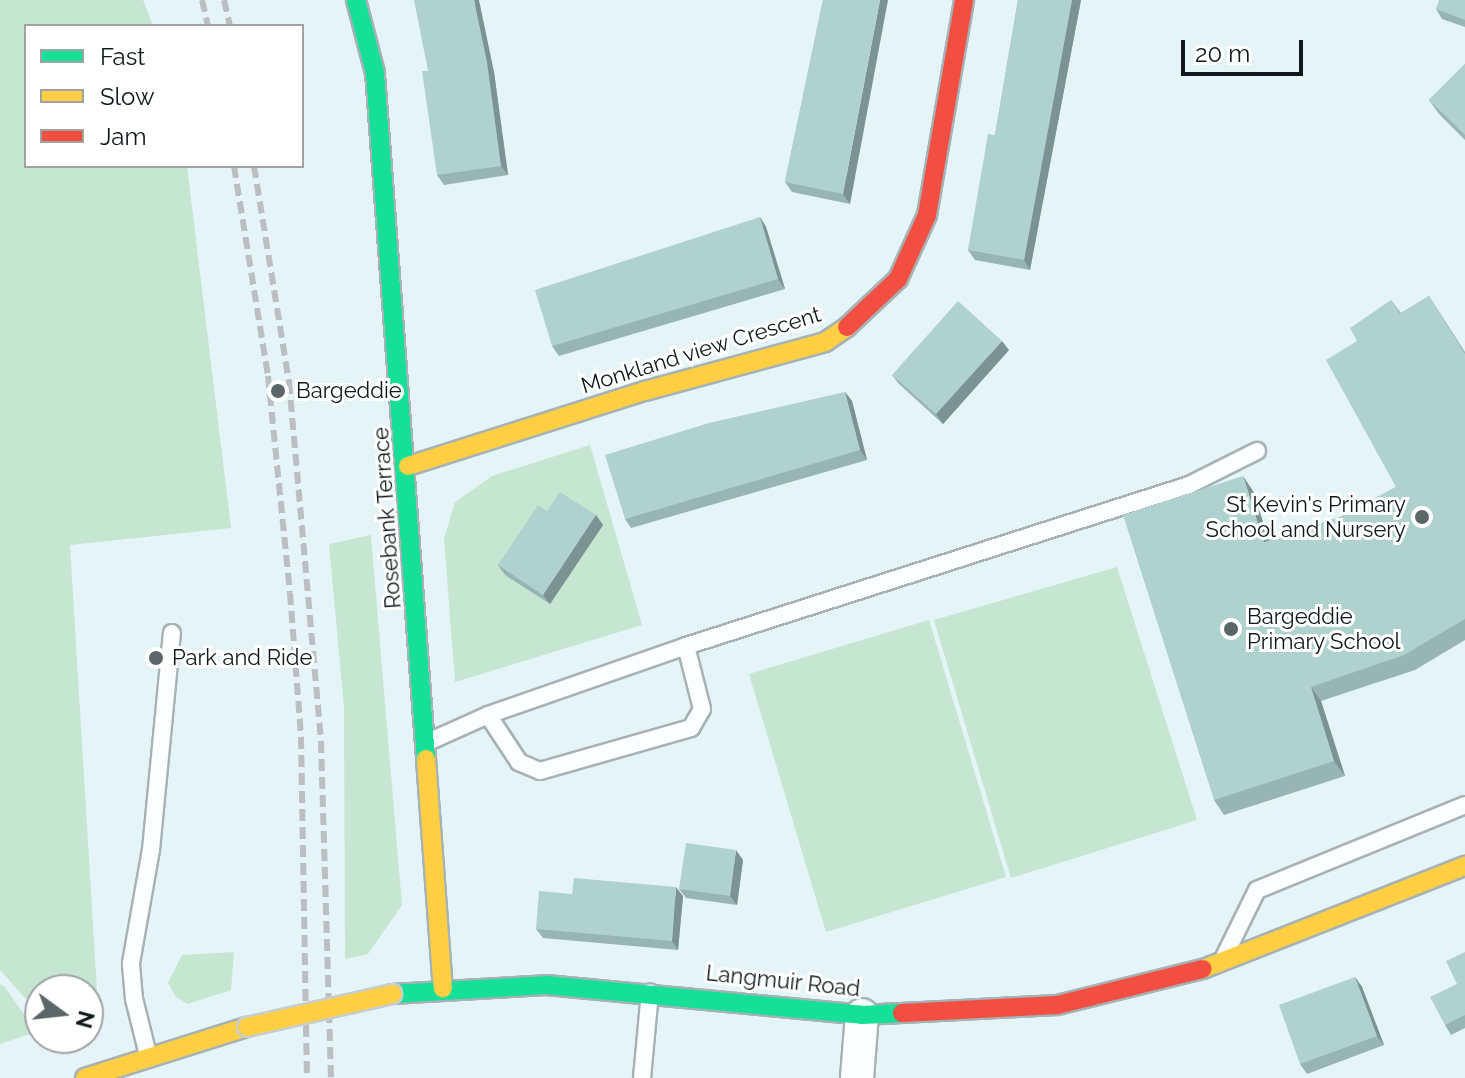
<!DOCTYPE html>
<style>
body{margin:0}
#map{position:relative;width:1465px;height:1078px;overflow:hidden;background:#e5f4f7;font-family:Raleway,sans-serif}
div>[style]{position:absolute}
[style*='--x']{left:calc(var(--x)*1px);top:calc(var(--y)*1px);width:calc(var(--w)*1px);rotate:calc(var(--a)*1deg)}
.green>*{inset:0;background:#c5e6d0}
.roads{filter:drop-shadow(2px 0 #a6b2b4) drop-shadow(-2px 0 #a6b2b4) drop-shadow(0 2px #a6b2b4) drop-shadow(0 -2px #a6b2b4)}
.lane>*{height:16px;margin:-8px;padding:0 8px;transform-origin:8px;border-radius:8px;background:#fbfdfe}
.street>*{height:32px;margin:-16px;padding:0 16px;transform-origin:16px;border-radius:16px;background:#fbfdfe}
.fast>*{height:18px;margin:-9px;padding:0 9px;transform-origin:9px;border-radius:9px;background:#16e098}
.slow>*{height:18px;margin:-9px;padding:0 9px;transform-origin:9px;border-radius:9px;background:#ffcf43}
.jam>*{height:18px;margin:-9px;padding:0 9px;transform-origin:9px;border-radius:9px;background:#f24e42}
.rail>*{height:6px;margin-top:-3px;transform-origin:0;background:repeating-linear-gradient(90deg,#bbbfc1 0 12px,transparent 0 18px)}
.bridges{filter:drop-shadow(2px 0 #c5cdce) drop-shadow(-2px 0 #c5cdce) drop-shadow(0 2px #c5cdce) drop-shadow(0 -2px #c5cdce)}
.slow-bridge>*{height:18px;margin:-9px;padding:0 9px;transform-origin:9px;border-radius:9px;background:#ffcf43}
.wall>*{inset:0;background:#97b5b2}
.shaded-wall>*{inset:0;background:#7b9391}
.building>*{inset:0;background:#b0d2cf}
.dots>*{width:22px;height:22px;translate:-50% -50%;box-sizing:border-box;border:4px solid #fff;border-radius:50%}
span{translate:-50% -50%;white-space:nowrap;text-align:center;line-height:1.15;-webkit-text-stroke:6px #fff;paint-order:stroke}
.street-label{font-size:22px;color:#0f191b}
.poi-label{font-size:22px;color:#0f191b}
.left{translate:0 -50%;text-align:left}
.right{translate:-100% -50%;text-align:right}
.legend{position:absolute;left:24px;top:24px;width:280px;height:144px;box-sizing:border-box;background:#fff;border:2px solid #9fa3a4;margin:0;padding:10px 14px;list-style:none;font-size:24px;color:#0f191b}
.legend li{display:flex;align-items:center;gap:16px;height:40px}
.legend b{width:40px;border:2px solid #9fa3a4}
.north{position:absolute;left:24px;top:974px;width:80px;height:80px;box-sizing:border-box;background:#fff;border:2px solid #9fa3a4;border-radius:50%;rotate:105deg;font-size:22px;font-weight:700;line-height:32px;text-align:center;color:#0f191b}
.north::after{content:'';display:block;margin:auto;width:28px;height:36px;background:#5a6668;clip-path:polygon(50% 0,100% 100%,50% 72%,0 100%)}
.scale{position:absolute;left:1181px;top:40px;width:122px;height:36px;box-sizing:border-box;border:4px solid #0f191b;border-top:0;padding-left:10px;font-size:24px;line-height:28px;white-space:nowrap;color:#0f191b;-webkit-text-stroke:6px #fff;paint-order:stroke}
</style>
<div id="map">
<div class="green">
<i style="clip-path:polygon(0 0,143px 0,153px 26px,26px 26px,26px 166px,187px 166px,231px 528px,70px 545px,98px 1007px,88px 1007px,88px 990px,40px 990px,40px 1007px,33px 1007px,0 970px)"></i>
<i style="clip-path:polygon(590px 445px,642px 625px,455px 682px,444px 539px,455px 502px,492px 476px)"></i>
<i style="clip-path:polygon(371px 535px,402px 905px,368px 954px,345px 959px,344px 708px,329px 544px)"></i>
<i style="clip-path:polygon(1117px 567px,1197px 820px,1011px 878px,934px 620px)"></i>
<i style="clip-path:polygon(929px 620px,1006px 877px,826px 932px,749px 674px)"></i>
<i style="clip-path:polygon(234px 952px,231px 990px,188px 1004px,176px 997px,168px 983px,182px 955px)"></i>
<i style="clip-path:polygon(0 984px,5px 987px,36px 1032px,0 1044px)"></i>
</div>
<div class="roads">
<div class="lane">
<i style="--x:686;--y:646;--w:65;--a:75.7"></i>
<i style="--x:702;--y:709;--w:22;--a:120"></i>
<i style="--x:691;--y:728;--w:157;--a:164.1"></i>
<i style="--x:540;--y:771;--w:23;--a:-157"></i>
<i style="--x:519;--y:762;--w:56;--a:-123.4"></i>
<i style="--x:488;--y:715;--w:210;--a:-19.2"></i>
<i style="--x:686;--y:646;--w:528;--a:-17.75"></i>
<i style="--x:1189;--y:485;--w:76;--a:-26.6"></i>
<i style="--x:428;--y:742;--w:66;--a:-24.2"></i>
<i style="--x:1225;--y:955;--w:72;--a:-63.8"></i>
<i style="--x:1257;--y:890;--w:225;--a:-22.2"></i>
<i style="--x:148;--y:1055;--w:58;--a:-104"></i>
<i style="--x:134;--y:999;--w:36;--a:-95"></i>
<i style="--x:131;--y:963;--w:115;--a:-80"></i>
<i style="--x:151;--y:850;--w:218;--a:-84.5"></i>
<i style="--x:642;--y:1078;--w:86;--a:-84.7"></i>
</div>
<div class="street">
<i style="--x:857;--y:1078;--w:63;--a:-85.5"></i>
</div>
<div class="fast">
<i style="--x:356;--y:0;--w:75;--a:75.4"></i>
<i style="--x:375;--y:73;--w:688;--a:85.75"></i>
<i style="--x:392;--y:994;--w:154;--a:-3.3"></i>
<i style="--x:546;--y:985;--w:317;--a:5.4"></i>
<i style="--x:862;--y:1015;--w:40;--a:-2.9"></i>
</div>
<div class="slow">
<i style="--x:408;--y:466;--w:249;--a:-17.6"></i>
<i style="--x:645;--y:391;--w:187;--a:-15.2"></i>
<i style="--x:825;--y:342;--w:27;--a:-34"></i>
<i style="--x:426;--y:759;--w:230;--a:85.8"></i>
<i style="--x:1203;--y:969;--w:282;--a:-21.5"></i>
<i style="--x:85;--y:1078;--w:170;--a:-17.5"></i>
</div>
<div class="jam">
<i style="--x:847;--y:327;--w:70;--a:-43.3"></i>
<i style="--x:898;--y:279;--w:70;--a:-65.6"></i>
<i style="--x:927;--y:215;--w:218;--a:-80.2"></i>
<i style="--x:902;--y:1013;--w:155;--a:-3"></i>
<i style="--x:1057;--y:1005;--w:150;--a:-13.9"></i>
</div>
</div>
<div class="rail">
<i style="--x:202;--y:0;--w:27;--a:77"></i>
<i style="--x:224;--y:0;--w:27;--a:77"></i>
<i style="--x:234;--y:166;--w:213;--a:80.8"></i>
<i style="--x:268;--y:376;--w:218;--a:84.2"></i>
<i style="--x:290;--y:593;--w:144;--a:85.6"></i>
<i style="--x:301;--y:737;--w:341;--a:89"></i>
<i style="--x:254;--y:166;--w:219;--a:80.8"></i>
<i style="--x:289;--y:382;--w:360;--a:84.9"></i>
<i style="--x:321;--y:741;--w:337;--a:88.3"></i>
</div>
<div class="bridges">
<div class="slow-bridge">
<i style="--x:247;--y:1027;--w:149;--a:-12.8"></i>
</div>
</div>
<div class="wall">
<i style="clip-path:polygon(823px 0,850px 204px,792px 192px,785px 182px)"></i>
<i style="clip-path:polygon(1018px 0,1081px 0,1030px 270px,975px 260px,968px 250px,995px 135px)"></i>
<i style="clip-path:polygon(1465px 0,1465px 27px,1442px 19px,1436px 9px)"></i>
<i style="clip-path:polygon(1465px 64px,1465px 140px,1439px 114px,1429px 100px)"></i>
<i style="clip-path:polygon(494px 72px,508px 175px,444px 185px,437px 175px)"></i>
<i style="clip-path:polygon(760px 217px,766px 227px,785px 289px,559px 356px,552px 346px)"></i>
<i style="clip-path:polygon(1429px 296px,1465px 352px,1465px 640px,1415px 670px,1321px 701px,1345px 776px,1224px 815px,1214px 800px,1253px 491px,1269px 540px,1340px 517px,1396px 487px,1357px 341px,1391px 300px,1401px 313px)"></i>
<i style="clip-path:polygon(1009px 350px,943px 424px,899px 384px,892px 375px)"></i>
<i style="clip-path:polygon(845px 392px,852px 401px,867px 460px,631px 528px,625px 519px)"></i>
<i style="clip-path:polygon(547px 511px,596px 515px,603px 525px,550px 604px,505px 575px,498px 565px)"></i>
<i style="clip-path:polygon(743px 860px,737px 905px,686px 898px,679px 889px)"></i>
<i style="clip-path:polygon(683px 896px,678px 950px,543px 938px,536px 929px)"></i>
<i style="clip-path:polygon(1465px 952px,1465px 1028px,1451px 1035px,1445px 1025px,1457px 984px)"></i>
<i style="clip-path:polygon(1355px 977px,1362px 987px,1384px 1045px,1307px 1074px,1300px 1064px)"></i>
</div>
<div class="shaded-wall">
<i style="clip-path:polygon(474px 0,479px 0,494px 72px,508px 175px,501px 166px)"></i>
<i style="clip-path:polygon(880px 0,888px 0,850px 204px,843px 194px)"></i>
<i style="clip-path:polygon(1072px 0,1081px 0,1030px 270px,1024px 260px)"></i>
<i style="clip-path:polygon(760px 217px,766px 227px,785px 289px,778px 279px)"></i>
<i style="clip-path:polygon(1002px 341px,1009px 350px,943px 424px,936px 414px)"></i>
<i style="clip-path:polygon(845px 392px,852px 401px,867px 460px,860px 450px)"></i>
<i style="clip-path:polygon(1243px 476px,1253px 491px,1274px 557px,1264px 542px)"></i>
<i style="clip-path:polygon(596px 515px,603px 525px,550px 604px,543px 595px)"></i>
<i style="clip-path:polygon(1311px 687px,1321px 701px,1345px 776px,1334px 761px)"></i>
<i style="clip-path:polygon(736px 850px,743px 860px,737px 905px,730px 896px)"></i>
<i style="clip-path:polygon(676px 887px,683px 896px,678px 950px,672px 941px)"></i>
<i style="clip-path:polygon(1355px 977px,1362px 987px,1384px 1045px,1377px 1036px)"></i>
</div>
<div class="building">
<i style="clip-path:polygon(414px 0,474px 0,487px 62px,501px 166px,437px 175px,422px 71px,428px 71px)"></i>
<i style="clip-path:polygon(823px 0,880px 0,843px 194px,785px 182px)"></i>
<i style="clip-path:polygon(1018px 0,1072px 0,1024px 260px,968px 250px,988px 134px,995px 135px)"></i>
<i style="clip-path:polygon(1439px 0,1465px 0,1465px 20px,1436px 9px)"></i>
<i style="clip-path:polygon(1465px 64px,1465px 135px,1429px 100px)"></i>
<i style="clip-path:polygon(760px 217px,778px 279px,552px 346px,535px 290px)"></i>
<i style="clip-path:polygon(1429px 296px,1465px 354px,1465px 619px,1404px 655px,1311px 687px,1334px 761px,1214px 800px,1123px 515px,1243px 476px,1264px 542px,1340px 517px,1396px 487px,1326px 360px,1357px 341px,1350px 328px,1391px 300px,1400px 314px)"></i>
<i style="clip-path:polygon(958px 301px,1002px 341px,936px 414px,892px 375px)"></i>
<i style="clip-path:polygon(845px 392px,860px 450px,625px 519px,605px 455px,709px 423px)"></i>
<i style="clip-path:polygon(560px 492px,596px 515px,543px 595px,498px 565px,538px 505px,547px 511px)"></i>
<i style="clip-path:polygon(686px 843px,736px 850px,730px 896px,679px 889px)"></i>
<i style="clip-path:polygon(574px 878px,676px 887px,672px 941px,536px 929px,539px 891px,572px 894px)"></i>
<i style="clip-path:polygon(1465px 952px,1465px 1015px,1445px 1025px,1430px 997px,1457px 984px,1446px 961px)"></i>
<i style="clip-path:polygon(1355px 977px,1377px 1036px,1300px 1064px,1279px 1005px)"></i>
</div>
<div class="dots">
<i style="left:278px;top:391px;background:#5a6668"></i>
<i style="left:1422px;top:517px;background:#5a6668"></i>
<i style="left:1231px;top:629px;background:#5a6668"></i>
<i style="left:156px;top:658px;background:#5a6668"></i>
</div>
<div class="street-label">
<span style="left:701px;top:350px;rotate:-17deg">Monkland view Crescent</span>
<span style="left:387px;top:518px;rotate:-94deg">Rosebank Terrace</span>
<span style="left:783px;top:981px;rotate:6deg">Langmuir Road</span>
</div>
<div class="poi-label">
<span class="left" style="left:296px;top:391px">Bargeddie</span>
<span class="right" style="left:1406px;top:517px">St Kevin's Primary<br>School and Nursery</span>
<span class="left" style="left:1247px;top:629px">Bargeddie<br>Primary School</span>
<span class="left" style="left:172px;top:658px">Park and Ride</span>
</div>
<ul class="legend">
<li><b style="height:10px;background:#16e098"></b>Fast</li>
<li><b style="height:10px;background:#ffcf43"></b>Slow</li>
<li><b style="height:10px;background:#f24e42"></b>Jam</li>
</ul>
<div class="north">N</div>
<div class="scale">20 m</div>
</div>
